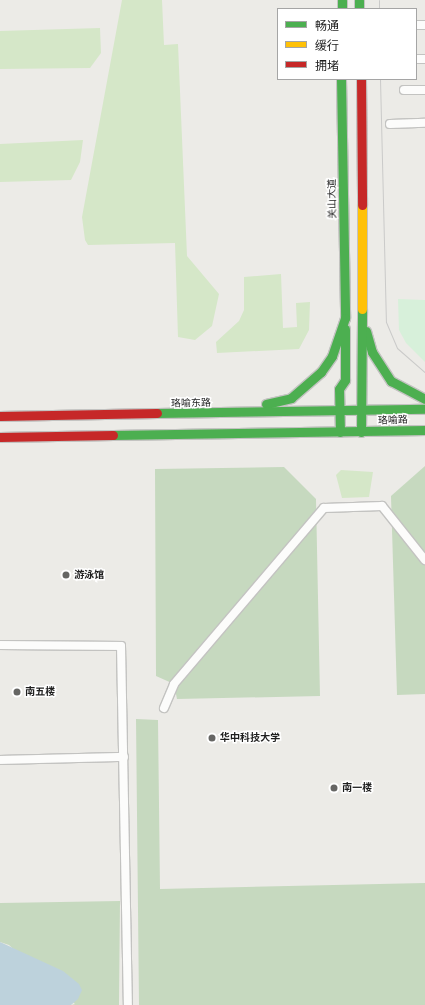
<!DOCTYPE html>
<meta charset="utf-8">
<style>
body{margin:0}
#map{position:relative;width:425px;height:1005px;overflow:hidden;background:#ecebe7;font-family:"PT Sans Narrow","Noto Sans SC",sans-serif}
div>[style]{position:absolute}
[style*='--x']{left:calc(var(--x)*1px);top:calc(var(--y)*1px);width:calc(var(--w)*1px);rotate:calc(var(--a)*1deg)}
.grass>*{inset:0;background:#d5e7c8}
.forest>*{inset:0;background:#c6d9bf}
.park>*{inset:0;background:#d7f0da}
.water>*{inset:0;background:#bdd2dc}
.roads{filter:drop-shadow(1px 0 #c3c3c1) drop-shadow(-1px 0 #c3c3c1) drop-shadow(0 1px #c3c3c1) drop-shadow(0 -1px #c3c3c1)}
.street>*{height:8px;margin:-4px;padding:0 4px;transform-origin:4px;border-radius:4px;background:#fcfcfb}
.fast>*{height:9px;margin:-4.5px;padding:0 4.5px;transform-origin:4.5px;border-radius:4.5px;background:#4caf50}
.slow>*{height:9px;margin:-4.5px;padding:0 4.5px;transform-origin:4.5px;border-radius:4.5px;background:#ffc107}
.jam>*{height:9px;margin:-4.5px;padding:0 4.5px;transform-origin:4.5px;border-radius:4.5px;background:#c62828}
.tram>*{height:1px;margin:-0.5px;padding:0 0.5px;transform-origin:0.5px;border-radius:0.5px;background:#cacac9}
.dots>*{width:11px;height:11px;translate:-50% -50%;box-sizing:border-box;border:2px solid #fff;border-radius:50%}
span{translate:-50% -50%;white-space:nowrap;text-align:center;line-height:1.15;-webkit-text-stroke:3px #fff;paint-order:stroke}
.street-label{font-size:10px;color:#1e1e1e}
.poi-label{font-size:10px;color:#1e1e1e;font-weight:700}
.left{translate:0 -50%;text-align:left}
.legend{position:absolute;left:277px;top:8px;width:140px;height:72px;box-sizing:border-box;background:#fff;border:1px solid #a5a5a5;margin:0;padding:5px 7px;list-style:none;font-size:12px;color:#1e1e1e}
.legend li{display:flex;align-items:center;gap:8px;height:20px}
.legend b{width:20px;border:1px solid #a5a5a5}
</style>
<div id="map">
<div class="grass">
<i style="clip-path:polygon(122px 0,162px 0,164px 45px,178px 44px,187px 256px,219px 294px,212px 326px,195px 340px,178px 337px,175px 243px,88px 245px,85px 240px,82px 217px)"></i>
<i style="clip-path:polygon(100px 28px,101px 53px,90px 68px,0 69px,0 31px)"></i>
<i style="clip-path:polygon(83px 140px,80px 162px,71px 180px,0 182px,0 144px)"></i>
<i style="clip-path:polygon(281px 274px,283px 328px,297px 327px,296px 303px,310px 302px,309px 330px,299px 349px,217px 353px,216px 342px,239px 321px,244px 310px,244px 277px)"></i>
<i style="clip-path:polygon(341px 470px,373px 472px,369px 497px,342px 498px,336px 475px)"></i>
</div>
<div class="forest">
<i style="clip-path:polygon(425px 466px,425px 694px,397px 695px,391px 496px)"></i>
<i style="clip-path:polygon(284px 467px,316px 499px,320px 696px,177px 699px,174px 684px,156px 676px,155px 469px)"></i>
<i style="clip-path:polygon(136px 719px,158px 720px,160px 889px,425px 883px,425px 1005px,139px 1005px)"></i>
<i style="clip-path:polygon(120px 901px,119px 1005px,71px 1005px,75px 1004px,9px 945px,0 942px,0 903px)"></i>
</div>
<div class="park">
<i style="clip-path:polygon(398px 299px,425px 300px,425px 362px,406px 343px,399px 330px)"></i>
</div>
<div class="water">
<i style="clip-path:polygon(0 942px,63px 971px,79px 984px,82px 990px,78px 999px,71px 1005px,0 1005px)"></i>
</div>
<div class="roads">
<div class="street">
<i style="--x:416;--y:25;--w:9;--a:0"></i>
<i style="--x:416;--y:59;--w:9;--a:0"></i>
<i style="--x:404;--y:90;--w:21;--a:0"></i>
<i style="--x:390;--y:124;--w:35;--a:-2"></i>
<i style="--x:0;--y:645;--w:121;--a:0.5"></i>
<i style="--x:121;--y:646;--w:359;--a:88.9"></i>
<i style="--x:164;--y:708;--w:26;--a:-67"></i>
<i style="--x:174;--y:684;--w:231;--a:-49.6"></i>
<i style="--x:324;--y:508;--w:58;--a:-2"></i>
<i style="--x:382;--y:506;--w:69;--a:51.5"></i>
<i style="--x:0;--y:760;--w:124;--a:-1.4"></i>
</div>
<div class="fast">
<i style="--x:342;--y:0;--w:9;--a:90"></i>
<i style="--x:359;--y:0;--w:9;--a:90"></i>
<i style="--x:341;--y:79;--w:239;--a:89"></i>
<i style="--x:366;--y:331;--w:22;--a:74"></i>
<i style="--x:372;--y:352;--w:35;--a:57"></i>
<i style="--x:391;--y:381;--w:38;--a:28"></i>
<i style="--x:266;--y:404;--w:26;--a:-13"></i>
<i style="--x:291;--y:398;--w:40;--a:-41"></i>
<i style="--x:321;--y:372;--w:19;--a:-55"></i>
<i style="--x:332;--y:356;--w:40;--a:-71.1"></i>
<i style="--x:157;--y:413;--w:268;--a:-0.9"></i>
<i style="--x:340;--y:432;--w:43;--a:-91.3"></i>
<i style="--x:339;--y:389;--w:11;--a:-56"></i>
<i style="--x:345;--y:380;--w:51;--a:-90"></i>
<i style="--x:361;--y:432;--w:123;--a:-89.5"></i>
<i style="--x:113;--y:435;--w:312;--a:-0.9"></i>
</div>
<div class="slow">
<i style="--x:362;--y:205;--w:104;--a:90"></i>
</div>
<div class="jam">
<i style="--x:361;--y:79;--w:126;--a:89.5"></i>
<i style="--x:0;--y:416;--w:157;--a:-1.1"></i>
<i style="--x:0;--y:437;--w:113;--a:-1"></i>
</div>
</div>
<div class="tram">
<i style="--x:379;--y:0;--w:9;--a:90"></i>
<i style="--x:380;--y:79;--w:243;--a:88.6"></i>
<i style="--x:386;--y:322;--w:28;--a:67"></i>
<i style="--x:397;--y:348;--w:37;--a:41"></i>
</div>
<div class="dots">
<i style="left:66px;top:575px;background:#666664"></i>
<i style="left:17px;top:692px;background:#666664"></i>
<i style="left:212px;top:738px;background:#666664"></i>
<i style="left:334px;top:788px;background:#666664"></i>
</div>
<div class="street-label">
<span style="left:332px;top:199px;rotate:-91deg">关山大道</span>
<span style="left:191px;top:403px;rotate:-1deg">珞喻东路</span>
<span style="left:393px;top:420px;rotate:-2deg">珞喻路</span>
</div>
<div class="poi-label">
<span class="left" style="left:74px;top:575px">游泳馆</span>
<span class="left" style="left:25px;top:692px">南五楼</span>
<span class="left" style="left:220px;top:738px">华中科技大学</span>
<span class="left" style="left:342px;top:788px">南一楼</span>
</div>
<ul class="legend">
<li><b style="height:5px;background:#4caf50"></b>畅通</li>
<li><b style="height:5px;background:#ffc107"></b>缓行</li>
<li><b style="height:5px;background:#c62828"></b>拥堵</li>
</ul>
</div>
